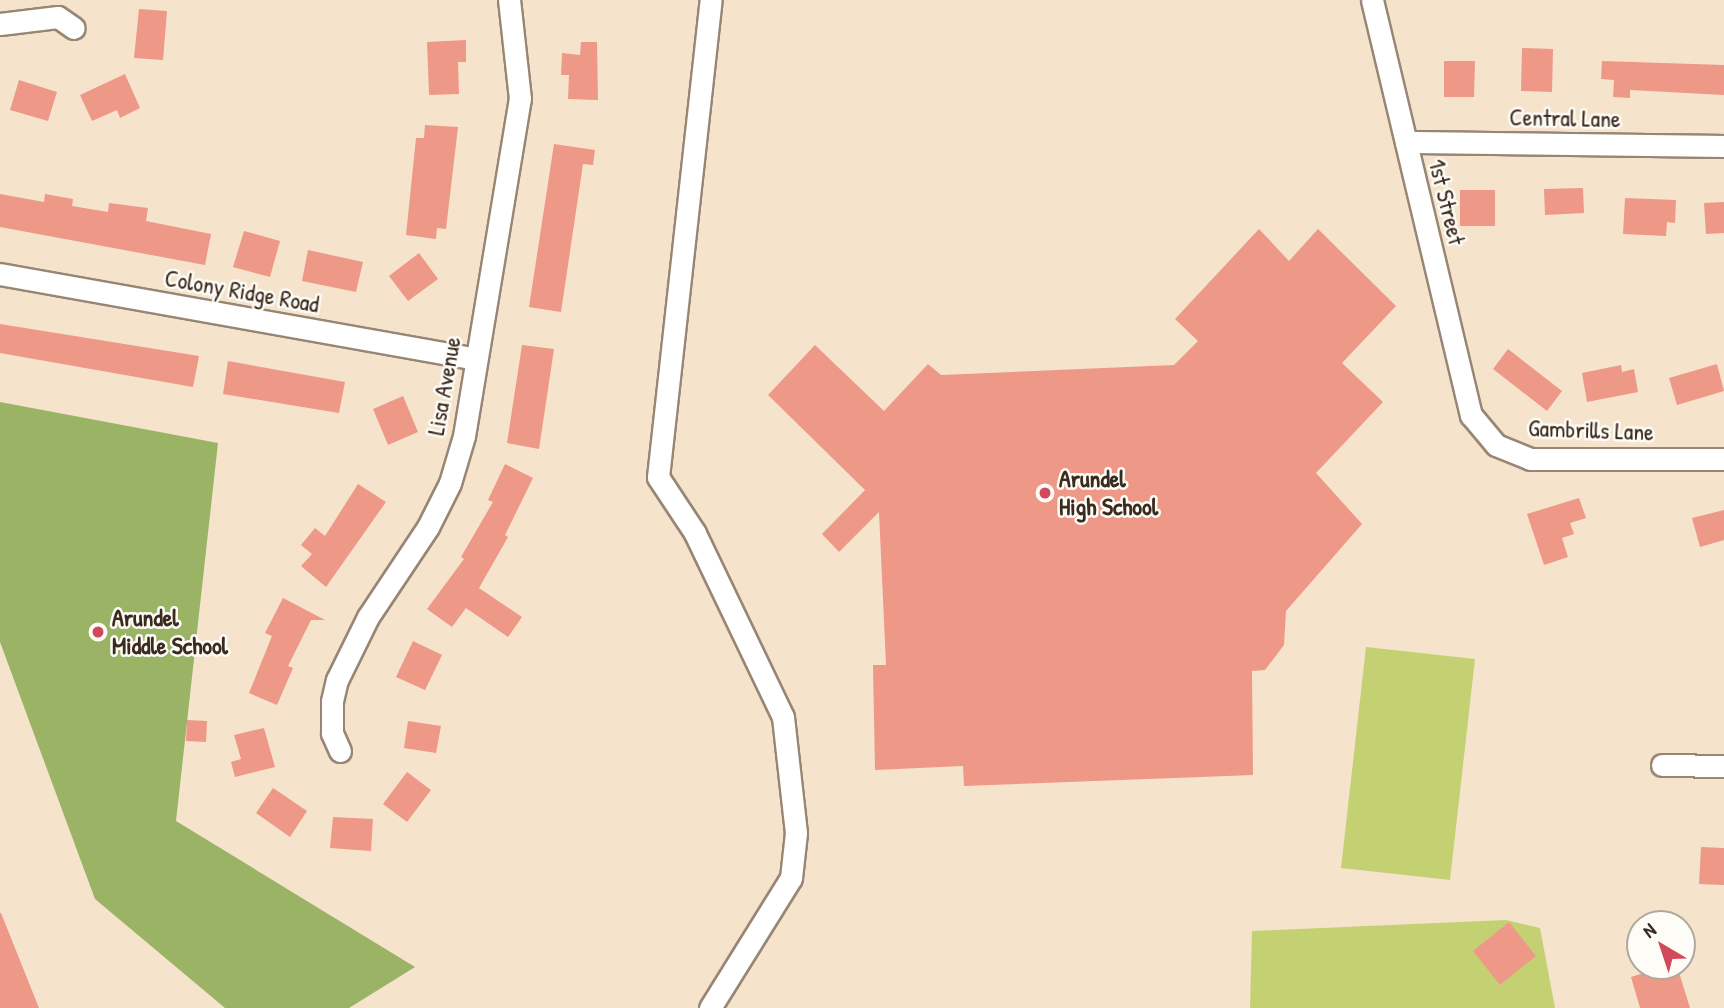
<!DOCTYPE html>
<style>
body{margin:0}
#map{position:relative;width:1724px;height:1008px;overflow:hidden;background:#f6e3cc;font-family:"Patrick Hand",sans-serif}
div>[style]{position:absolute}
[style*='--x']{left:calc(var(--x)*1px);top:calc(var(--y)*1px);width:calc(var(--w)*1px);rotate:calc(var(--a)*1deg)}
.green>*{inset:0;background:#c3d173}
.forest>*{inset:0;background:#9ab365}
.building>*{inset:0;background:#ee9887}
.roads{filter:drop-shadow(2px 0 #988675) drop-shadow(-2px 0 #988675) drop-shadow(0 2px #988675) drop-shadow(0 -2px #988675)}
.street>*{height:21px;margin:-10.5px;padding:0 10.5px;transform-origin:10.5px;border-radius:10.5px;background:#fff}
.dots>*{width:19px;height:19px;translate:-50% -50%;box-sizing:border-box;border:4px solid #fdfcf7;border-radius:50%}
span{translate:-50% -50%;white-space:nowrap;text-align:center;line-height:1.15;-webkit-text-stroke:5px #fdfcf7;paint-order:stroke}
.street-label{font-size:24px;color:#3b2a1e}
.poi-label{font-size:24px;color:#3b2a1e;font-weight:700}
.left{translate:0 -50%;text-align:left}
.north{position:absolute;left:1626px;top:910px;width:70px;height:70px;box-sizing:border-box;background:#fdfcf7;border:2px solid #afa8a0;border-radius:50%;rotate:321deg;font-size:19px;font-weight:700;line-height:28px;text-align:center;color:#3b2a1e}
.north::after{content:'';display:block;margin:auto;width:24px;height:32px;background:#d1495b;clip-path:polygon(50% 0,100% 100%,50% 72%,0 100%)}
</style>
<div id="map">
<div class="green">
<i style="clip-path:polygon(1366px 647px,1475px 659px,1450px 880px,1341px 868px)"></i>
<i style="clip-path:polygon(1506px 920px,1540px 928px,1555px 1008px,1250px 1008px,1252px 931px)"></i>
</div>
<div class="forest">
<i style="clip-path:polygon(0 402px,218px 443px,176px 821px,415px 967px,349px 1008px,225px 1008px,95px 899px,0 642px)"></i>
</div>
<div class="building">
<i style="clip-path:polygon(139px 9px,167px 11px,163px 60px,134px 58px)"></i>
<i style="clip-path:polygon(466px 40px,466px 62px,458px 62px,459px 94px,429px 95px,427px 42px)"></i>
<i style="clip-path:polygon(581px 42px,597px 42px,598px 100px,568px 99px,569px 75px,561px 75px,562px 53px,580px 55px)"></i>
<i style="clip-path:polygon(1522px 48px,1553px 49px,1552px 92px,1521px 91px)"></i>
<i style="clip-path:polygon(1444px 61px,1475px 61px,1474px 97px,1444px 97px)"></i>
<i style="clip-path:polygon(1602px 61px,1724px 65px,1724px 95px,1630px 90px,1630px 98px,1613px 97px,1614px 80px,1601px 79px)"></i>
<i style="clip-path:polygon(125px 74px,140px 108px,120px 118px,117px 110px,92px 121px,80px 95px)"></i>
<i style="clip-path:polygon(19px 80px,57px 92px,48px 121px,10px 110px)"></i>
<i style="clip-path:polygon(425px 125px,458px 127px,446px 229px,437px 228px,436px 239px,406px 235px,416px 138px,424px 138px)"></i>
<i style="clip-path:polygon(554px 144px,595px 150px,593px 165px,583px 164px,561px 312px,529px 307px)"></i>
<i style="clip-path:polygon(1583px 188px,1584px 213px,1545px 215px,1544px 189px)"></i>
<i style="clip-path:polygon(1460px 190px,1495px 190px,1495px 226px,1460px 226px)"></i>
<i style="clip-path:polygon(0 194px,44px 202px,45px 194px,73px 199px,72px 206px,108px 212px,109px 203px,148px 208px,146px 221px,211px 234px,205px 265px,0 227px)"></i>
<i style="clip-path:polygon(1625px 198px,1676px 200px,1675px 223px,1667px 222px,1666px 236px,1623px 234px)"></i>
<i style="clip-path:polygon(1724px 202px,1724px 233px,1706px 234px,1704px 203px)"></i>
<i style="clip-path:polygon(1259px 229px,1289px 261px,1318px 229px,1396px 306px,1342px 363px,1383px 402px,1316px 473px,1362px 524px,1286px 611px,1284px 645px,1265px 670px,1252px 671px,1253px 775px,964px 786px,963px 766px,875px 770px,873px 665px,886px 665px,879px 512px,839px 552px,822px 534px,865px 490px,768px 395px,815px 345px,884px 411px,928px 364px,941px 375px,1174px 365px,1198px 341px,1175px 319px)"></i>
<i style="clip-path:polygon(244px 231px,280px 241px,270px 277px,233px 267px)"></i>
<i style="clip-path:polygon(308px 250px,363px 262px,356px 292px,302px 281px)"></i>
<i style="clip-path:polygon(419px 253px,438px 279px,408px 301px,389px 276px)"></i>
<i style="clip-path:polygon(0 324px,199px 356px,193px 387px,0 353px)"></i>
<i style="clip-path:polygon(522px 345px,554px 349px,539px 449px,507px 443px)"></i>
<i style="clip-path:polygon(1508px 349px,1562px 391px,1547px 411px,1493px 369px)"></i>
<i style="clip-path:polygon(228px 361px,345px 382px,339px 413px,223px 394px)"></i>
<i style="clip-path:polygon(1717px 364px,1724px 391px,1677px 405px,1669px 378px)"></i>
<i style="clip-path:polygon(1621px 365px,1622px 372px,1634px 369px,1638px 392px,1587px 402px,1582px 373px)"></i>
<i style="clip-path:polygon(403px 396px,418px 432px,388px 445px,373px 409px)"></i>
<i style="clip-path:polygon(505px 464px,533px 478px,505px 535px,508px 537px,479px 588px,522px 617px,508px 637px,466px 608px,452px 627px,427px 609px,464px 559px,461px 557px,493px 502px,488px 500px)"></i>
<i style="clip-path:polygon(358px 484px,386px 502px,326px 587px,301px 566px,312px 554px,301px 545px,315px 528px,325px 536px)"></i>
<i style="clip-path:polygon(1579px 498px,1586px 518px,1570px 523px,1574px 534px,1562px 538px,1568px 557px,1544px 565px,1527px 514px)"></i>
<i style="clip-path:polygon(1724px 510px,1724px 540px,1700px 547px,1692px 518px)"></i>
<i style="clip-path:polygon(283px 598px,325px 620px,311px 620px,288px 666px,293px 668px,277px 705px,249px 693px,272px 636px,265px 633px)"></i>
<i style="clip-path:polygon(413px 641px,442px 655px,425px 690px,396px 677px)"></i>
<i style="clip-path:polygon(187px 720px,207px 721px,206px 742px,186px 741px)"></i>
<i style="clip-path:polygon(408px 721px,441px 726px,436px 753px,404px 748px)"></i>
<i style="clip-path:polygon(264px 728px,275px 767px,235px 777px,231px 762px,241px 759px,234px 735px)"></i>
<i style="clip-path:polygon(407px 772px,431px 790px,407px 822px,383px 804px)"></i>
<i style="clip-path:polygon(273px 788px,307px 811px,290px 837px,256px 813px)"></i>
<i style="clip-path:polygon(333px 817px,373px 819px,371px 851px,330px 848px)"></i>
<i style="clip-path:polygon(1701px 847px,1724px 848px,1724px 885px,1699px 884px)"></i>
<i style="clip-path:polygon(0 913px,1px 913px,39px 1008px,0 1008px)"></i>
<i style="clip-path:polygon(1509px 922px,1536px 956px,1500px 985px,1473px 951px)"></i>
<i style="clip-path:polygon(1666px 966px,1677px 966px,1690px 1008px,1640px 1008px,1631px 977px)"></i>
</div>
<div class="roads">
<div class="street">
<i style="--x:1372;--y:0;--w:427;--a:76.6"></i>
<i style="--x:1471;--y:415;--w:39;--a:50"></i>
<i style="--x:1496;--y:445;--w:37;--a:22"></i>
<i style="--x:1530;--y:459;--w:194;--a:0"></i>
<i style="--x:0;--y:24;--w:58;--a:-6.9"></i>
<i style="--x:58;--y:17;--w:19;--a:35"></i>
<i style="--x:1406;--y:142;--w:318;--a:0.7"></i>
<i style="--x:0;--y:274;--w:483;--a:10.1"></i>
<i style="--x:340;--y:751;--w:20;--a:-114"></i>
<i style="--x:332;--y:733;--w:32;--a:-90"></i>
<i style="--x:332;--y:701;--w:22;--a:-77"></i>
<i style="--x:337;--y:680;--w:70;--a:-63.8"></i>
<i style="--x:368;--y:617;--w:108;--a:-56.3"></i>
<i style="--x:428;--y:527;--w:49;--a:-63.4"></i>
<i style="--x:450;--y:483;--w:49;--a:-73.4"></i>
<i style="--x:464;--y:436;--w:342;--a:-80.6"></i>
<i style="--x:520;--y:99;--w:100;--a:-96.3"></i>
<i style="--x:1662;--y:765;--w:62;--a:0.9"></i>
<i style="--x:710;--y:1008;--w:153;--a:-58.1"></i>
<i style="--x:791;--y:878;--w:45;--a:-83.7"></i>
<i style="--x:796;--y:833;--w:117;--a:-96.4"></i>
<i style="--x:783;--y:717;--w:204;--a:-115.6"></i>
<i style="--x:695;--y:533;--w:67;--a:-123.5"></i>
<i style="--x:658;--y:477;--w:480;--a:-83.7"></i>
</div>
</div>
<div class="dots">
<i style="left:1045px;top:493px;background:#d1495b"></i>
<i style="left:98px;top:632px;background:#d1495b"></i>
</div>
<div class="street-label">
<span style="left:1565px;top:118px;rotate:1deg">Central Lane</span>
<span style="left:1447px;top:202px;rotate:76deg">1st Street</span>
<span style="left:242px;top:291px;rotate:10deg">Colony Ridge Road</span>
<span style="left:444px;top:386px;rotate:-80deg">Lisa Avenue</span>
<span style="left:1591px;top:430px;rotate:2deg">Gambrills Lane</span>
</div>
<div class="poi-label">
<span class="left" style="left:1059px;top:493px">Arundel<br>High School</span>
<span class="left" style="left:112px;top:632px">Arundel<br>Middle School</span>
</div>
<div class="north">N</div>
</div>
